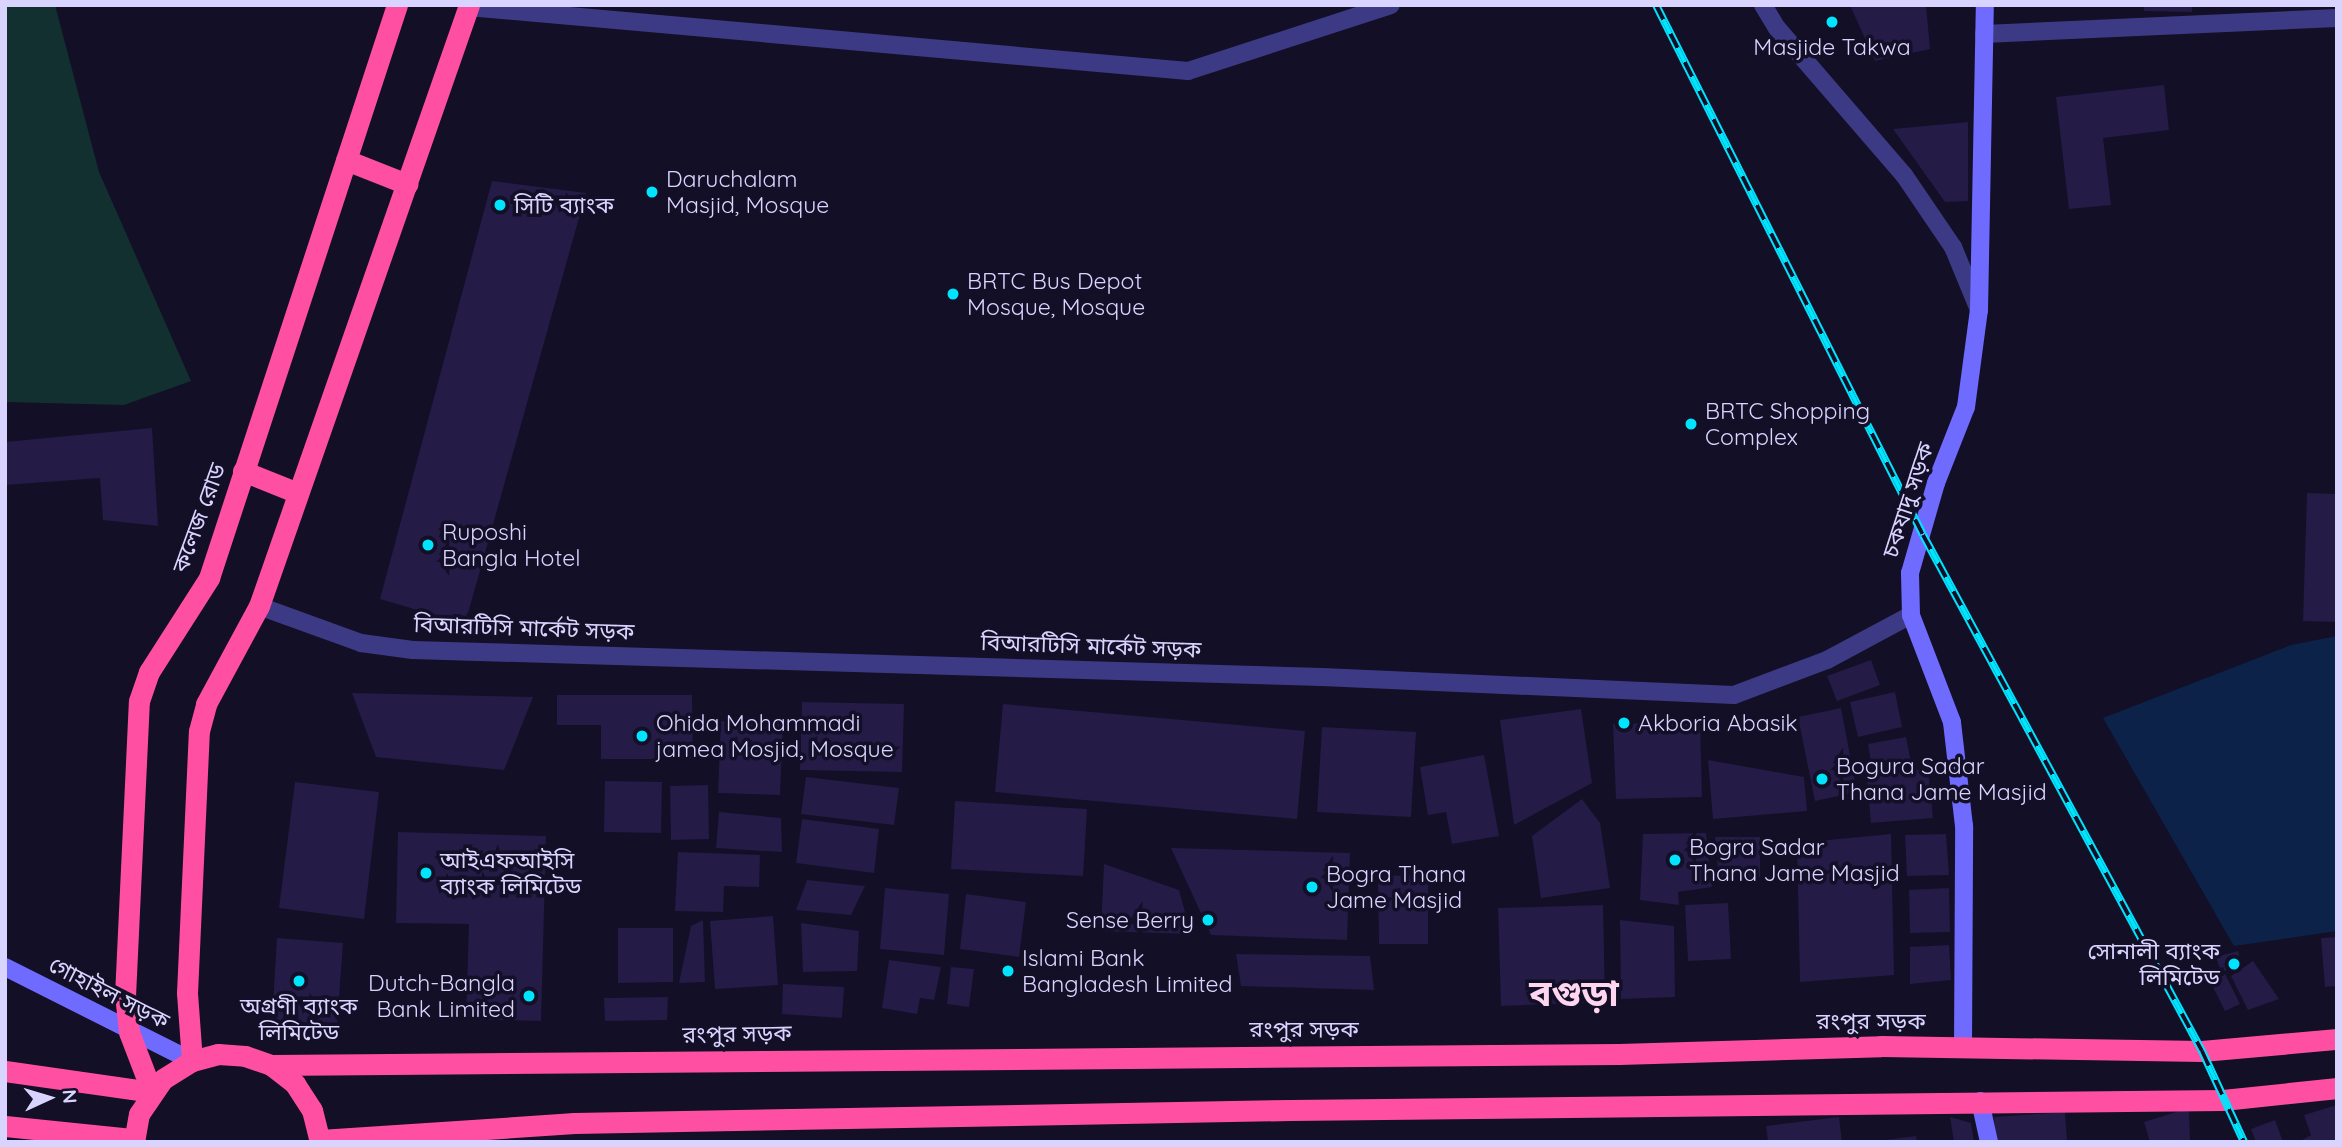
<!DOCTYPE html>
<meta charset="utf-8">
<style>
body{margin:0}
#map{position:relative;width:2342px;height:1147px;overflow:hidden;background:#130f26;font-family:Quicksand,"Noto Sans Bengali",sans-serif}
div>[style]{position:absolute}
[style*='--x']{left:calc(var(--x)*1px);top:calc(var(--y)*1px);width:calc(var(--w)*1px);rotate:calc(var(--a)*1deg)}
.green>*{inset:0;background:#12302f}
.water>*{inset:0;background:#0c2248}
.building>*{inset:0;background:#241b47}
.street>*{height:18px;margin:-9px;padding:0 9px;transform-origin:9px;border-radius:9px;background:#3d3a85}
.secondary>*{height:18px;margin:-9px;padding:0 9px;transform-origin:9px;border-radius:9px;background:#6f6bff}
.highway>*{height:21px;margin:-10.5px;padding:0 10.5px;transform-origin:10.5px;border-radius:10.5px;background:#ff4fa3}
.rail>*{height:8px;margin-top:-4px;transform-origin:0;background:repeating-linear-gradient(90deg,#130f26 0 16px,#00e5ff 0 32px);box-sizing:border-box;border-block:2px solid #00e5ff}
.dots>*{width:19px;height:19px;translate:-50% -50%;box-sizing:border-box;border:4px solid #130f26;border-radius:50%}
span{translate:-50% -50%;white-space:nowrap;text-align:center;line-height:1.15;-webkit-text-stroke:7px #130f26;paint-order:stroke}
.poi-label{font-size:23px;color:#d9d4ff}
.left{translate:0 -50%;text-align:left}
.right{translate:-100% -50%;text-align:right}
.street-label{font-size:23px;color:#d9d4ff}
.town-label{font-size:37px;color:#ffd6f0;font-weight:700}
.frame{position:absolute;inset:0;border:7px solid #d9d4ff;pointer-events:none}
.north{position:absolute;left:14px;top:1063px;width:70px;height:70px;-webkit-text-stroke:5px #130f26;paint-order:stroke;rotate:86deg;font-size:19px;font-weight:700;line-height:28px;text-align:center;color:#d9d4ff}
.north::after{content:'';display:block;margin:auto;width:24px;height:32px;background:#d9d4ff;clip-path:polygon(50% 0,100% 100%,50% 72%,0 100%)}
</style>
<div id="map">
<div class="green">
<i style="clip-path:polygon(5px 5px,55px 5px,99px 172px,191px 381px,124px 405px,5px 402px)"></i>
</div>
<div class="water">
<i style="clip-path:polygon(2337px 636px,2337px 931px,2234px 946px,2103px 718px,2291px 645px)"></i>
</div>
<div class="building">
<i style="clip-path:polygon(1850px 5px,1926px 5px,1930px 49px,1875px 61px)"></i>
<i style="clip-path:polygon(2144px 5px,2192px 5px,2192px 12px,2144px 11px)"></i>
<i style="clip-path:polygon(2164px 85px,2169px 130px,2103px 138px,2111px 205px,2069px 209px,2056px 97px)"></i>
<i style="clip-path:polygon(1968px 122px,1968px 201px,1945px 202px,1893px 129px)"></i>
<i style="clip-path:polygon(492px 181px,586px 193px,465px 624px,380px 599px)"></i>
<i style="clip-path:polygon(152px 428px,158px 526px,103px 520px,100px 478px,5px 485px,5px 442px)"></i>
<i style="clip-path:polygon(2307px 493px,2337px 494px,2337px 622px,2303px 621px)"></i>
<i style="clip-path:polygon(1871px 660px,1880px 685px,1837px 701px,1827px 676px)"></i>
<i style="clip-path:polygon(1895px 692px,1902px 727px,1858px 737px,1850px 702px)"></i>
<i style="clip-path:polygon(352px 693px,533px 697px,504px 770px,376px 757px)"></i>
<i style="clip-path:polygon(557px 695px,692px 695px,693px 759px,601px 759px,601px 725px,557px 725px)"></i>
<i style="clip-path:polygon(802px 702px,904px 704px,902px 772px,800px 770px)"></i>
<i style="clip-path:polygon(1003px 704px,1305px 731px,1297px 819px,995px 792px)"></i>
<i style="clip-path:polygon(1841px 708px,1857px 792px,1815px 801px,1798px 717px)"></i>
<i style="clip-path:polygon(1581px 709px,1592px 783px,1514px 825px,1500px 720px)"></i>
<i style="clip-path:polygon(721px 721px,783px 723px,780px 795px,718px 793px)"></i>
<i style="clip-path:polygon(1700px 722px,1702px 797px,1616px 799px,1613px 724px)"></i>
<i style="clip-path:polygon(1322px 727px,1416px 732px,1411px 817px,1317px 812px)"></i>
<i style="clip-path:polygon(1906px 737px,1911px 762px,1872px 769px,1868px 744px)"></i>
<i style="clip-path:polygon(1484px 755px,1499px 836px,1452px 844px,1446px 812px,1428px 815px,1420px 767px)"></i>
<i style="clip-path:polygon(1708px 760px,1804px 777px,1807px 811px,1713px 819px)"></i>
<i style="clip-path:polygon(1928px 768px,1933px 818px,1871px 823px,1867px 778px)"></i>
<i style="clip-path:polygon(806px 777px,899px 788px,894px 825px,801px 814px)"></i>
<i style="clip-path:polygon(605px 781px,662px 782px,661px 833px,604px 832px)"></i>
<i style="clip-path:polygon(295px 782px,379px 792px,364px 919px,279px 908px)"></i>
<i style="clip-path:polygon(708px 785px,709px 839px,671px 840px,670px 786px)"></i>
<i style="clip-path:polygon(1582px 799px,1600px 823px,1610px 888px,1541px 898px,1532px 836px)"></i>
<i style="clip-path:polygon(955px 801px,1087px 809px,1083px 876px,951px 869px)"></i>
<i style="clip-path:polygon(719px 812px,781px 818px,782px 852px,716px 848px)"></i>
<i style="clip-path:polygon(802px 819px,879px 829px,874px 873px,796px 863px)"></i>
<i style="clip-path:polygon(398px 832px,546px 836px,541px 1021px,466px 1019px,469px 924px,396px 923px)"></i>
<i style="clip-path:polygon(1706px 833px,1712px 887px,1678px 892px,1679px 905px,1640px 900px,1643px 834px)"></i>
<i style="clip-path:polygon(1891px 834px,1894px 975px,1800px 982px,1797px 843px)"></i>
<i style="clip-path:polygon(1946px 834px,1949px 875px,1907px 876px,1905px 835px)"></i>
<i style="clip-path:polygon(1715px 837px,1760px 837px,1760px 877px,1719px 880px)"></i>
<i style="clip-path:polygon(1171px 848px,1350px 853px,1347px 940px,1211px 935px)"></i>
<i style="clip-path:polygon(678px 852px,760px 855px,759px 887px,724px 886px,723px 912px,675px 911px)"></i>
<i style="clip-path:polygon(1104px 864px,1179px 890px,1191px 934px,1101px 931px)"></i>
<i style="clip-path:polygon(1428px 875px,1428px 944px,1379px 944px,1378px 876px)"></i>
<i style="clip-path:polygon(807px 880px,865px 886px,851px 915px,796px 910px)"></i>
<i style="clip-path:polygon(885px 888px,949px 894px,944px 955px,880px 949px)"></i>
<i style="clip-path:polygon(1949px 888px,1950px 932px,1910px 933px,1909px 890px)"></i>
<i style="clip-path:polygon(966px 894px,1026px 902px,1019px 957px,960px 949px)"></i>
<i style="clip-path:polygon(1728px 903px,1731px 959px,1688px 961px,1685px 905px)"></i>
<i style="clip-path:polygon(1603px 905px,1605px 1002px,1501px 1006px,1498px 908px)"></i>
<i style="clip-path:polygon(773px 916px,778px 985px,715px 989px,710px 921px)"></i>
<i style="clip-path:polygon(703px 920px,705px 982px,679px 983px,691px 926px)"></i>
<i style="clip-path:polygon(1620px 920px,1674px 926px,1675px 997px,1621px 999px)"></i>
<i style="clip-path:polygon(801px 923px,859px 931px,857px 971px,803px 972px)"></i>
<i style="clip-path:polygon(618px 928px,673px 928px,673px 982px,618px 983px)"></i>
<i style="clip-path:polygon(2337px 937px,2337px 986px,2325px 987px,2321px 938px)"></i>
<i style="clip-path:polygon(277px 938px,343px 943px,337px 1025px,272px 1021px)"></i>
<i style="clip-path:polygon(1949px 945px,1951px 980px,1910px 984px,1910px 947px)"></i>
<i style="clip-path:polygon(2238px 951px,2242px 966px,2221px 972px,2216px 957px)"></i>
<i style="clip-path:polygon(1236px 954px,1370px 956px,1374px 990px,1241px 986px)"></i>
<i style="clip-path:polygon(889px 960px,941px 967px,934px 1000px,920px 998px,917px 1014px,882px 1008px)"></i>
<i style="clip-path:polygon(2253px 961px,2279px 999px,2248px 1010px,2231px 976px)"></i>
<i style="clip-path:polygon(951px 967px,974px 969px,969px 1007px,947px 1004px)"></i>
<i style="clip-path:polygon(2225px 974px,2240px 1004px,2225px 1011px,2210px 981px)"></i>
<i style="clip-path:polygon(783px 984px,844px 987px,842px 1018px,782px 1014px)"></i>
<i style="clip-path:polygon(668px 997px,667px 1020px,605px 1021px,604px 998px)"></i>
<i style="clip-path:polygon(2337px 1105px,2337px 1142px,2299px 1142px,2311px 1135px,2304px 1115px)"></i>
<i style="clip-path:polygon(2189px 1108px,2190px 1142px,2150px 1142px,2144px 1122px)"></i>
<i style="clip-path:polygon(2065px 1112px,2067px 1141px,1996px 1142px,1994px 1117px)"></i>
<i style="clip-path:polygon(1839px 1117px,1842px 1142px,1768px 1142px,1766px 1126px)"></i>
<i style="clip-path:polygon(1950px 1117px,1971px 1123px,1974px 1142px,1954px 1142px)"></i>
<i style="clip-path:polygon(2275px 1120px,2283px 1142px,2256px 1142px,2251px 1129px)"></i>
<i style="clip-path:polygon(1916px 1136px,1917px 1142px,1885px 1142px,1885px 1140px)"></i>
</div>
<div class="street">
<i style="--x:1763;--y:5;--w:27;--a:59"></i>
<i style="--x:1777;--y:28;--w:194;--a:49.2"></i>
<i style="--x:1904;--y:175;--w:87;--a:55.8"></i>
<i style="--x:1953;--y:247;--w:68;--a:67.6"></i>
<i style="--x:468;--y:7;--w:723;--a:5.08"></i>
<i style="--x:1188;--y:71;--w:213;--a:-18"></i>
<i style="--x:1984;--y:34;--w:353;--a:-2.6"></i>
<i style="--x:259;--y:606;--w:109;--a:19.9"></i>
<i style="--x:361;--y:643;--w:52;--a:7.7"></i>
<i style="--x:413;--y:650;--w:909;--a:1.7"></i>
<i style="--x:1322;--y:677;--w:412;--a:2.5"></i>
<i style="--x:1734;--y:695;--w:99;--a:-20.6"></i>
<i style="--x:1827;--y:660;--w:95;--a:-28.2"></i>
</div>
<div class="secondary">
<i style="--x:5;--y:967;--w:209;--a:26.7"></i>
<i style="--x:1963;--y:1047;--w:221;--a:-89.7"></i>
<i style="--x:1964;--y:826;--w:105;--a:-96.6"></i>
<i style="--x:1952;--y:722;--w:115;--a:-111"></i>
<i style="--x:1911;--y:615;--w:42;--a:-91.4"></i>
<i style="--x:1910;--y:573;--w:94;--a:-73.9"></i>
<i style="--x:1936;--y:483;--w:82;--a:-68.5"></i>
<i style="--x:1966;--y:407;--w:98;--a:-82.4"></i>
<i style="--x:1979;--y:310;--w:305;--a:-88.9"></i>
<i style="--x:1980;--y:1101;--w:42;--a:77.6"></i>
</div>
<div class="highway">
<i style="--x:346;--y:160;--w:66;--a:21.5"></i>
<i style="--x:243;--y:471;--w:59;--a:21.8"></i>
<i style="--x:192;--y:1061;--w:68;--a:-94.2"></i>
<i style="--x:187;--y:993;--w:262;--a:-87.4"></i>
<i style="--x:199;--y:731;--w:28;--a:-75"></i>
<i style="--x:206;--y:704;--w:111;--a:-61.6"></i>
<i style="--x:259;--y:606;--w:637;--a:-70.74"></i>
<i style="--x:271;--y:1065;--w:1348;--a:-0.47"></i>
<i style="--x:1619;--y:1054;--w:262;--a:-1.7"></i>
<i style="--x:1881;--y:1046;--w:321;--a:0.9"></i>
<i style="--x:2202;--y:1051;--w:136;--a:-5.1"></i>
<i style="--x:5;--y:1071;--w:148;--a:8.1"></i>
<i style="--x:152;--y:1092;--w:64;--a:-111"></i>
<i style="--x:129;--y:1032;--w:36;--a:-96"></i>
<i style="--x:125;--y:996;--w:295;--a:-87.3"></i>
<i style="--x:139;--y:701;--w:31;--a:-71"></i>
<i style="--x:149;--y:672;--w:112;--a:-57.4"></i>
<i style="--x:209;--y:578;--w:603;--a:-71.84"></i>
<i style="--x:5;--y:1126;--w:130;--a:5.8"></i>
<i style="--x:320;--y:1140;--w:255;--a:-3.8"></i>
<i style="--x:574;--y:1123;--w:716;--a:-1.04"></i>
<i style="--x:1290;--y:1110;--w:933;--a:-0.61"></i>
<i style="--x:2223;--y:1100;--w:115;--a:-6"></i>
<i style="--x:134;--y:1142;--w:28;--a:-80"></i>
<i style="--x:139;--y:1114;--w:42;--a:-55.6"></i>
<i style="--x:163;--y:1079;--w:34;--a:-32"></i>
<i style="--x:192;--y:1061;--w:27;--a:-15"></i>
<i style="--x:218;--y:1054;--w:27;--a:4"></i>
<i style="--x:245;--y:1056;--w:28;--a:19"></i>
<i style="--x:271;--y:1065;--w:31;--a:38"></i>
<i style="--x:295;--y:1084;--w:31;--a:57"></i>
<i style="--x:312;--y:1110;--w:33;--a:76"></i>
</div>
<div class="rail">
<i style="--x:1656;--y:5;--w:593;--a:63.26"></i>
<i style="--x:1923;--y:535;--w:587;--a:61.6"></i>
<i style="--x:2202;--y:1051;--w:100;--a:65.2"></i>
</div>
<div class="dots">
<i style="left:1832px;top:22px;background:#00e5ff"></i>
<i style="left:652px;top:192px;background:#00e5ff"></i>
<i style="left:500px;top:205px;background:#00e5ff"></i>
<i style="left:953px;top:294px;background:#00e5ff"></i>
<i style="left:1691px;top:424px;background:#00e5ff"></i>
<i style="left:428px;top:545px;background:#00e5ff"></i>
<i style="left:1624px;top:723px;background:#00e5ff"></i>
<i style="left:642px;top:736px;background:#00e5ff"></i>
<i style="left:1822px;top:779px;background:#00e5ff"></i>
<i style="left:1675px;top:860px;background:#00e5ff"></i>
<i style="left:426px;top:873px;background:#00e5ff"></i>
<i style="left:1312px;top:887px;background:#00e5ff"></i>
<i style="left:1208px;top:920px;background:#00e5ff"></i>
<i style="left:2234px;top:964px;background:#00e5ff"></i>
<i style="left:1008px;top:971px;background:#00e5ff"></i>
<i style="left:299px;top:981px;background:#00e5ff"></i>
<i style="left:529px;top:996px;background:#00e5ff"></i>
</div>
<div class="poi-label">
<span style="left:1832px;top:47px">Masjide Takwa</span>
<span class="left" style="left:666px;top:192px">Daruchalam<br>Masjid, Mosque</span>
<span class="left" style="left:514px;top:205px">সিটি ব্যাংক</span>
<span class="left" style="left:967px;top:294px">BRTC Bus Depot<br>Mosque, Mosque</span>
<span class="left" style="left:1705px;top:424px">BRTC Shopping<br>Complex</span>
<span class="left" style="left:442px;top:545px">Ruposhi<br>Bangla Hotel</span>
<span class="left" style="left:656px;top:736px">Ohida Mohammadi<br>jamea Mosjid, Mosque</span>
<span class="left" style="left:1638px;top:723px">Akboria Abasik</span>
<span class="left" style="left:1836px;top:779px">Bogura Sadar<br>Thana Jame Masjid</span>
<span class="left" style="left:1689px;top:860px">Bogra Sadar<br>Thana Jame Masjid</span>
<span class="left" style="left:440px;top:873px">আইএফআইসি<br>ব্যাংক লিমিটেড</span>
<span class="left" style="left:1326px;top:887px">Bogra Thana<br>Jame Masjid</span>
<span class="right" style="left:1194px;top:920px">Sense Berry</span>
<span class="right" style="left:2220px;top:964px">সোনালী ব্যাংক<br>লিমিটেড</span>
<span class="left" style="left:1022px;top:971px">Islami Bank<br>Bangladesh Limited</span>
<span class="right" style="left:515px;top:996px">Dutch-Bangla<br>Bank Limited</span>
<span style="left:299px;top:1019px">অগ্রণী ব্যাংক<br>লিমিটেড</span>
</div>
<div class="street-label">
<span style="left:1908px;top:500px;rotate:-72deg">চকযাদু সড়ক</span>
<span style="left:199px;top:518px;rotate:-70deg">কলেজ রোড</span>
<span style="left:524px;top:628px;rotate:2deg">বিআরটিসি মার্কেট সড়ক</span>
<span style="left:1091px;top:646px;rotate:2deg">বিআরটিসি মার্কেট সড়ক</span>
<span style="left:109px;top:993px;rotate:27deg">গোহাইল সড়ক</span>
<span style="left:1871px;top:1021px">রংপুর সড়ক</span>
<span style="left:1304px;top:1029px">রংপুর সড়ক</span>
<span style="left:737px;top:1034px;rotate:-1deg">রংপুর সড়ক</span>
</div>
<div class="town-label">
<span style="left:1574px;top:992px">বগুড়া</span>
</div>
<div class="frame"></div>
<div class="north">N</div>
</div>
